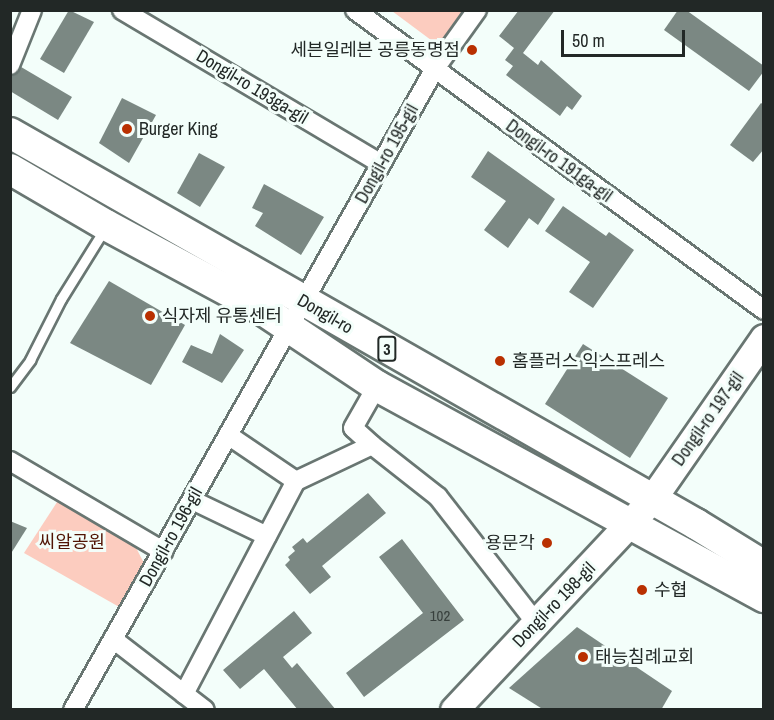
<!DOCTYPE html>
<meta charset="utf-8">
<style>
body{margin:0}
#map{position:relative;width:774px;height:720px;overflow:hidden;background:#f3fefa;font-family:"Archivo Narrow","Noto Sans KR",sans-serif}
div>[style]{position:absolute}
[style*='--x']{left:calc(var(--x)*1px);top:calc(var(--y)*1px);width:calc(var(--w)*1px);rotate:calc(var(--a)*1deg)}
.green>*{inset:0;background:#fcccbf}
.building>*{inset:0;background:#7b8883}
.roads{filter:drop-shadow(2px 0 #697672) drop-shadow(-2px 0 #697672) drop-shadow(0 2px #697672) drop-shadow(0 -2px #697672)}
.lane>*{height:9px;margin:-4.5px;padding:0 4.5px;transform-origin:4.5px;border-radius:4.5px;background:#fff}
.street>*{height:18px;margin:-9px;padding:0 9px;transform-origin:9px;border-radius:9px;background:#fff}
.secondary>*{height:27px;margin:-13.5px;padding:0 13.5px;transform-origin:13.5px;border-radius:13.5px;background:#fff}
.primary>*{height:30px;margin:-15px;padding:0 15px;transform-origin:15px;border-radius:15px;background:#fff}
.dots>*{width:16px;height:16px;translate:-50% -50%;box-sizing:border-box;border:3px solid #f3fefa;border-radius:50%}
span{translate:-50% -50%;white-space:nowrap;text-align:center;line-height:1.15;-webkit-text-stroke:6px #f3fefa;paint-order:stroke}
.number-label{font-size:15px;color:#38403d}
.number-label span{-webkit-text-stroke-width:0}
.shield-label span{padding:2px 4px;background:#f3fefa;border:2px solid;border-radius:4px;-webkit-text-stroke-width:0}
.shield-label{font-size:16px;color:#222826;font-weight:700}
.poi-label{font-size:18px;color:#222826}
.right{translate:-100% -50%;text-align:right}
.left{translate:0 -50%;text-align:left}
.street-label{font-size:18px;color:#222826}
.park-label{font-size:18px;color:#511404}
.frame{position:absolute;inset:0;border:12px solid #222826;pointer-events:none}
.scale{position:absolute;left:561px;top:30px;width:124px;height:27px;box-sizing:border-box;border:3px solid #222826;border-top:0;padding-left:8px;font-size:18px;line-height:21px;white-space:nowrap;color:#222826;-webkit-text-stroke:4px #f3fefa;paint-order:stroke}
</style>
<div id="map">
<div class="green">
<i style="clip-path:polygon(392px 11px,464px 11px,439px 46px)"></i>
<i style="clip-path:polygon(61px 496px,132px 540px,145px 565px,121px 608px,24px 553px)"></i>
</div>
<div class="building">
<i style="clip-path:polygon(69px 10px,94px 22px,64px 73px,40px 59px)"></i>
<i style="clip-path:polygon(519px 10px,555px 10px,523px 53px,538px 65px,541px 60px,582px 96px,572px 110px,567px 106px,560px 116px,506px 75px,513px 66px,505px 60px,514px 48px,499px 36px)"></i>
<i style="clip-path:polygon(678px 10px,686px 10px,764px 66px,764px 71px,749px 91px,664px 30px)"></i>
<i style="clip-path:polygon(16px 64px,72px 97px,58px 120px,10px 91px,10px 73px)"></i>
<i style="clip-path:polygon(122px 98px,156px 115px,129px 163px,99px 143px)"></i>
<i style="clip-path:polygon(761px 103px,764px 105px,764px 149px,753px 162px,730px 145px)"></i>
<i style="clip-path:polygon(488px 151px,555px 199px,538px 225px,529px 218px,508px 248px,484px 230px,506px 201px,471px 177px)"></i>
<i style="clip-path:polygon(199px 153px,225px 167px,200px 207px,177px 193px)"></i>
<i style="clip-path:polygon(264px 184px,324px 217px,301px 255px,255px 226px,263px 213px,252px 208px)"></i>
<i style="clip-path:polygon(563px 206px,606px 236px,609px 232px,634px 250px,593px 308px,569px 292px,590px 262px,545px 231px)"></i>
<i style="clip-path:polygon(109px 281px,185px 325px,151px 385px,70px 343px)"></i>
<i style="clip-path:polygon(220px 334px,244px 350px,222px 383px,182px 362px,191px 345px,212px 354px)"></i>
<i style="clip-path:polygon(583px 344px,668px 398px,630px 458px,545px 404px)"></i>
<i style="clip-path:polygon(368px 493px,386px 513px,322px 566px,331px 577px,310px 594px,285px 565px,290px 560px,288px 557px,295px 551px,292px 547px,303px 538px,307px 543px)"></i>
<i style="clip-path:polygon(10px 521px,27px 528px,10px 555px)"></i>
<i style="clip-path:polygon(402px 539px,464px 620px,364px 697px,346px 673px,423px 613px,379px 557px)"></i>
<i style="clip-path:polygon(294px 611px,312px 633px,283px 657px,292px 668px,297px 663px,336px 710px,298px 710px,264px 669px,240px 689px,223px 670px)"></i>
<i style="clip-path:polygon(577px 627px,672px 691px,661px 710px,544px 710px,509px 688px)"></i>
</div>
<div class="roads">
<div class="lane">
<i style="--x:10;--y:387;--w:34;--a:-53"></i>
<i style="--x:30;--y:360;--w:68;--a:-63.1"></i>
<i style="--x:61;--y:299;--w:81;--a:-58.1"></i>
</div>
<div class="street">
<i style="--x:122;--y:10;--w:301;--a:30.7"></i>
<i style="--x:355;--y:10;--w:507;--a:36.26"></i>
<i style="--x:10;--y:65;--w:59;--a:-68.2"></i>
<i style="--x:228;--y:435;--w:82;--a:34.1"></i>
<i style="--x:372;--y:445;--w:25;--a:-138"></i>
<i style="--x:353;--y:428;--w:48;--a:-60.3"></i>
<i style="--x:10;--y:461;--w:178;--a:30.5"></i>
<i style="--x:192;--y:500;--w:83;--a:25.6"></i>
<i style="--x:113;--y:639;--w:116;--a:37.7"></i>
<i style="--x:184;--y:694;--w:241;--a:-62.3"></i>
<i style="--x:296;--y:481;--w:84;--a:-25.3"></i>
<i style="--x:372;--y:445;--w:84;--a:38.2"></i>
<i style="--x:438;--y:497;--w:160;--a:52.1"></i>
<i style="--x:73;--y:710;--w:735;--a:-60.57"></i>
<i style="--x:434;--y:70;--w:74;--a:-54.4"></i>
</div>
<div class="secondary">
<i style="--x:454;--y:710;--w:289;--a:-46.8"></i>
<i style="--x:652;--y:499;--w:196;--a:-55.2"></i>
</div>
<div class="primary">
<i style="--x:10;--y:133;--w:790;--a:29.68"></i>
<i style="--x:696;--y:524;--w:80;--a:31.7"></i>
<i style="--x:10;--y:169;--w:111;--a:30.3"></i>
<i style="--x:106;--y:225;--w:175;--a:28.3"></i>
<i style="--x:260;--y:308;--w:141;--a:33.7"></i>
<i style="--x:377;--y:386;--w:441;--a:28.6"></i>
</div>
</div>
<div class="dots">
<i style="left:472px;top:50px;background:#b93001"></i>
<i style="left:127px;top:129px;background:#b93001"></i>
<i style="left:150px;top:316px;background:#b93001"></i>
<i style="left:500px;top:361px;background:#b93001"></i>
<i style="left:547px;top:543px;background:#b93001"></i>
<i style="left:642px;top:590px;background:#b93001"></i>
<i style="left:583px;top:657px;background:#b93001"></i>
</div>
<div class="number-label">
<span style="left:440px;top:616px">102</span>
</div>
<div class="shield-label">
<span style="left:387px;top:349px">3</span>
</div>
<div class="poi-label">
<span class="right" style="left:460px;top:50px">세븐일레븐 공릉동명점</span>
<span class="left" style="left:139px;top:129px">Burger King</span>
<span class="left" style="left:162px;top:316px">식자제 유통센터</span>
<span class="left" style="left:512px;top:361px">홈플러스 익스프레스</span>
<span class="right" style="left:535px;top:543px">용문각</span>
<span class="left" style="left:654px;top:590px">수협</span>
<span class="left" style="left:595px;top:657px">태능침례교회</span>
</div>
<div class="street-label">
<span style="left:252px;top:87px;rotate:31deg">Dongil-ro 193ga-gil</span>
<span style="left:387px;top:154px;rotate:-61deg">Dongil-ro 195-gil</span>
<span style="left:559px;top:161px;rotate:36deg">Dongil-ro 191ga-gil</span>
<span style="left:325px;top:314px;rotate:30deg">Dongil-ro</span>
<span style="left:708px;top:419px;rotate:-55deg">Dongil-ro 197-gil</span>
<span style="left:171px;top:537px;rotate:-61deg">Dongil-ro 196-gil</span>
<span style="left:554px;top:605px;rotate:-46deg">Dongil-ro 198-gil</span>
</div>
<div class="park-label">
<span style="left:72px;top:542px">씨알공원</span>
</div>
<div class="frame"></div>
<div class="scale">50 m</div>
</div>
